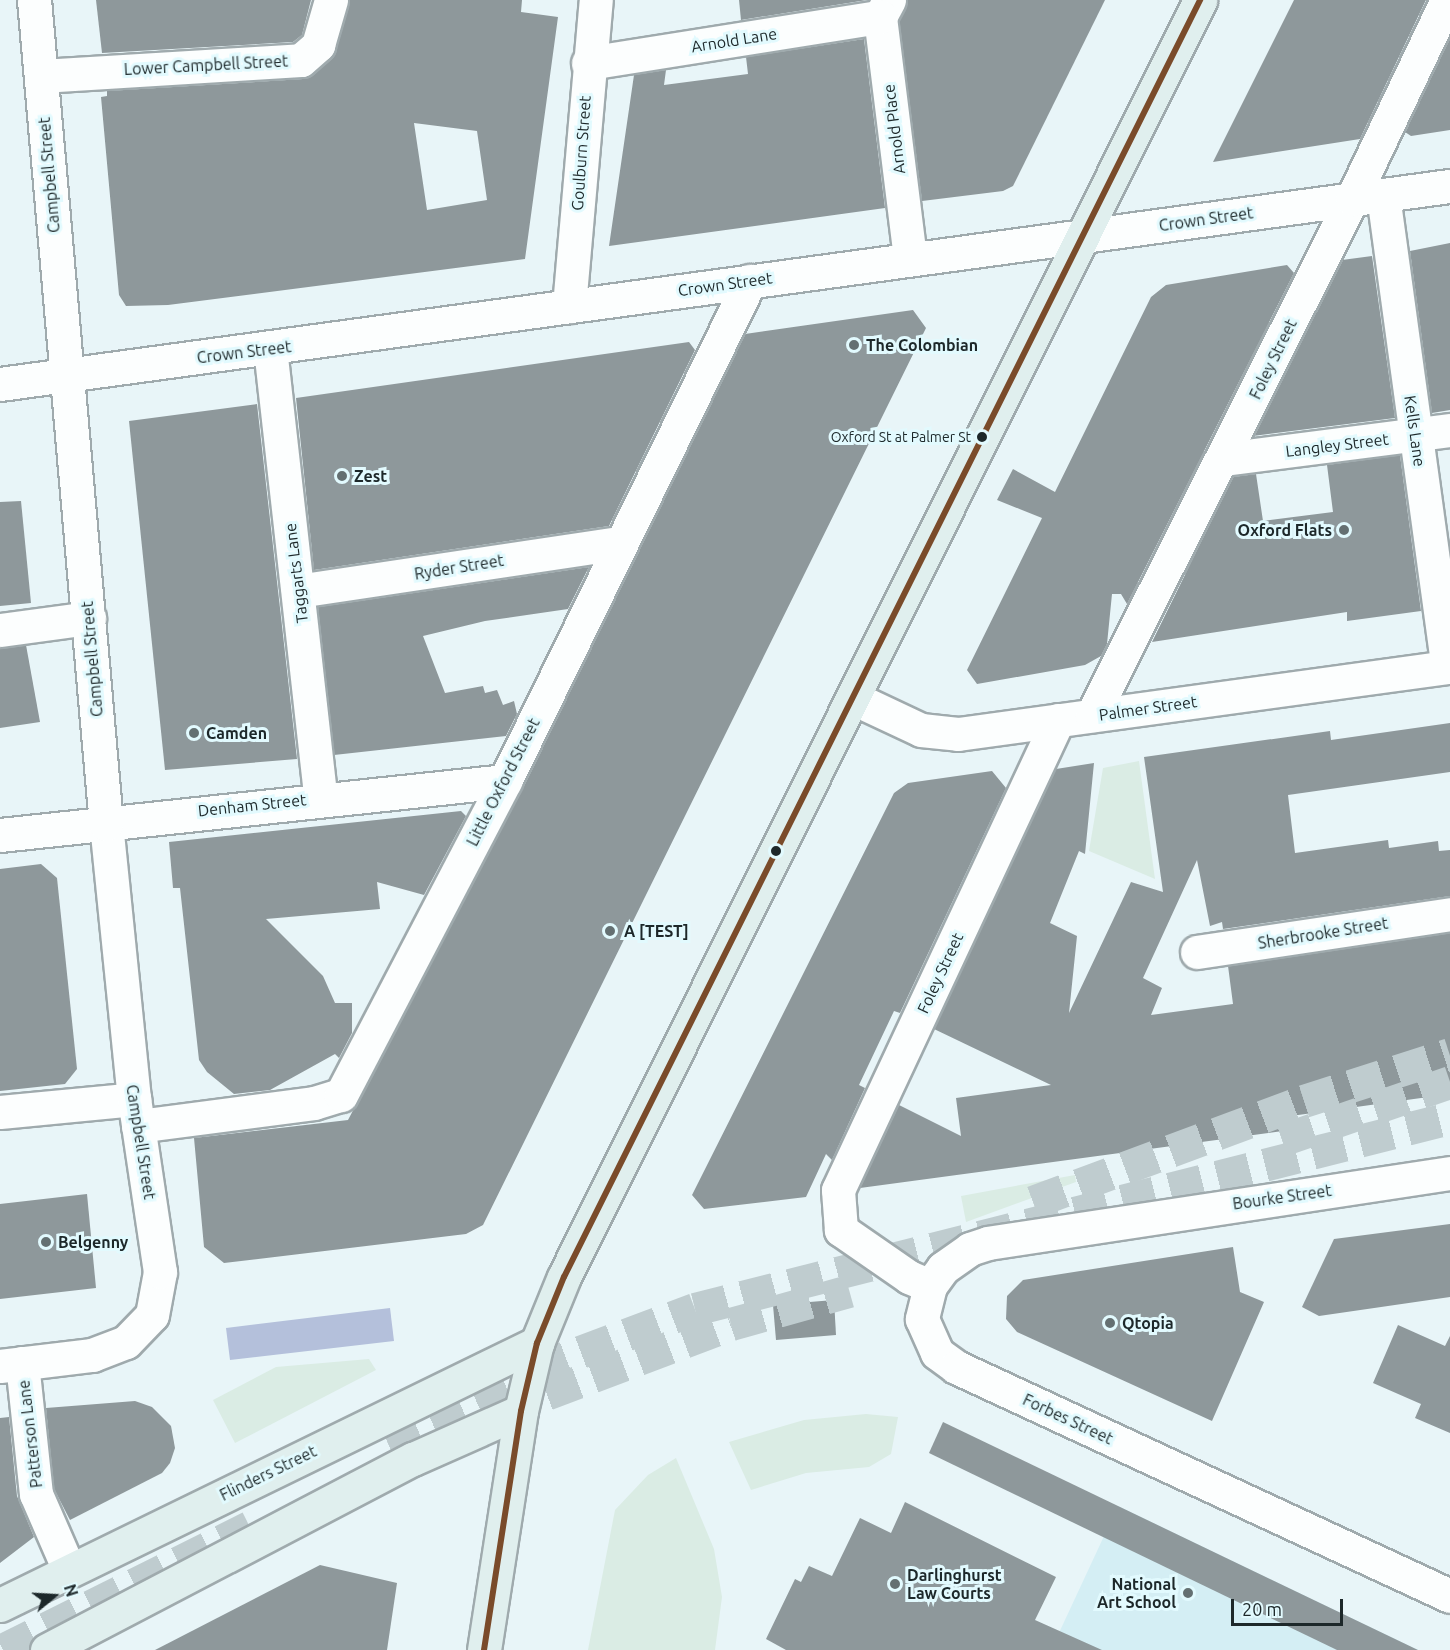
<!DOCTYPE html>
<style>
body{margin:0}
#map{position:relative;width:1450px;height:1650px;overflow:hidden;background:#e8f5f8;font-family:Ubuntu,sans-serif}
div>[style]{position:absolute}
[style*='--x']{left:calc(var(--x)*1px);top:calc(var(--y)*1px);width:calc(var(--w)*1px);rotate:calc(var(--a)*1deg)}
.built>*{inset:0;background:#d4eef4}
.green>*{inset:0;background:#daece4}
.water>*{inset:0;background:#b4c0db}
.building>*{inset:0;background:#8e989b}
.highway-tunnel>*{height:33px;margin-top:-16.5px;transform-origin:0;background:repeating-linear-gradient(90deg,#bfcccf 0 33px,transparent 0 49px)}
.roads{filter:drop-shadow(2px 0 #9faaad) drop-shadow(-2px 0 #9faaad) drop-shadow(0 2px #9faaad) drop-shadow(0 -2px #9faaad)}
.minor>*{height:33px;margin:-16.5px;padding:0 16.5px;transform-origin:16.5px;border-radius:16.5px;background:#fcfefe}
.major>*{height:33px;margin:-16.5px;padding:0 16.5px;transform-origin:16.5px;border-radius:16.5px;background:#e0efee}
.bus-1>*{height:6px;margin:-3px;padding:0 3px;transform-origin:3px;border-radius:3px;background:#7a4b2a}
.dots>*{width:16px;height:16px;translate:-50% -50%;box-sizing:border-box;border:3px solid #e2fafe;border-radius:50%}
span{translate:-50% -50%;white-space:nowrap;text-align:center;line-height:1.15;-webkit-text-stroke:6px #e2fafe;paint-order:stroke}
.bus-label{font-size:14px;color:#1d282a}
.right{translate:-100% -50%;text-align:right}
.street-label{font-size:16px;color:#1d282a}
.poi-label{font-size:16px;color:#1d282a;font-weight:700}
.left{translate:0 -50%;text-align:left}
.north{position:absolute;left:24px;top:1566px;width:60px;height:60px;-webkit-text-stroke:4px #e2fafe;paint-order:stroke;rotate:72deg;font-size:16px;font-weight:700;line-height:24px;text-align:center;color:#1d282a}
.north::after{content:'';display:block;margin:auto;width:21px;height:27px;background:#1d282a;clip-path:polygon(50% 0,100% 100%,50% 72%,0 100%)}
.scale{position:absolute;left:1231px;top:1599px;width:112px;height:27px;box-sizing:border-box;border:3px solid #1d282a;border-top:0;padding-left:8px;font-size:18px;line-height:21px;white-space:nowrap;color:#1d282a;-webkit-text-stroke:4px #e2fafe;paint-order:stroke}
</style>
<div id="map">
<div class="built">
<i style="clip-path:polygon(1118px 1506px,1418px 1650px,1051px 1650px)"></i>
</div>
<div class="green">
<i style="clip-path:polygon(1139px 761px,1155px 879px,1089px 851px,1103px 768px)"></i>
<i style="clip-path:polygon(1075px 1175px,1076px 1182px,966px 1222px,961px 1196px)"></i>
<i style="clip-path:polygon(369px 1359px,376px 1370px,235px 1443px,213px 1400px,276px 1367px)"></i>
<i style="clip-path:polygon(866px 1414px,898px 1417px,891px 1454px,869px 1467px,806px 1473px,751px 1490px,729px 1442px,804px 1420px)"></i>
<i style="clip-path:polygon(676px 1458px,714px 1549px,722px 1597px,715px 1650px,588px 1650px,615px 1510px,648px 1475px)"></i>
</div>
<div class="water">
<i style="clip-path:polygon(390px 1308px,394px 1341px,230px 1360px,226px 1328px)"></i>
</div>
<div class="building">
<i style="clip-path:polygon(96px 0,311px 0,302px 35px,293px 42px,102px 53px)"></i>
<i style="clip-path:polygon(evenodd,349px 0,522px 0,521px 12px,558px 17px,525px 259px,168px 305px,126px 306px,119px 295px,101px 97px,107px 96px,107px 91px,303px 79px,336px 51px,349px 0,414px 123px,477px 131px,487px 200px,427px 210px,414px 123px)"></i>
<i style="clip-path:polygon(739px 0,867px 0,741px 20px)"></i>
<i style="clip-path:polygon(908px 0,1105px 0,1013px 186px,1003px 191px,922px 201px,899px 21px)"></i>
<i style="clip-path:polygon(1294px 0,1426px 0,1360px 139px,1213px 162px)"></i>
<i style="clip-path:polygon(1450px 37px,1450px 130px,1411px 136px,1405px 132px)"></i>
<i style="clip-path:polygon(864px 39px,885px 208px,609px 246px,634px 75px,666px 70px,664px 85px,748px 74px,746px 57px)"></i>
<i style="clip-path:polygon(1450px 243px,1450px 410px,1432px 413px,1410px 251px)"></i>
<i style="clip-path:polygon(1372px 256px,1395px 418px,1253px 436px,1342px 260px)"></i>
<i style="clip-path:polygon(1287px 265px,1294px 273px,1127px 604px,1121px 594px,1112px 594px,1107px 644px,1101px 656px,1085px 665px,977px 684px,967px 670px,1042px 518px,997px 500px,1013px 469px,1055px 492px,1151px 297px,1166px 285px)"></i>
<i style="clip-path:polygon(913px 310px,926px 328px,483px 1225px,466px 1234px,224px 1263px,204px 1247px,194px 1138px,348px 1120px,522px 790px,745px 334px)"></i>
<i style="clip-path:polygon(689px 342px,695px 350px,609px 526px,314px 570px,296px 398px)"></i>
<i style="clip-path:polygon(257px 404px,297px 759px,165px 770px,129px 421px)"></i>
<i style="clip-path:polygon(1400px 455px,1421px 611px,1347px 621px,1347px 612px,1152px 642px,1233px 477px,1256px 474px,1263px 521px,1333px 512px,1327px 465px)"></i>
<i style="clip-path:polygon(21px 501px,31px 603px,0 606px,0 502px)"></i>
<i style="clip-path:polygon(589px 567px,568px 609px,485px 621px,423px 636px,445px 693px,483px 686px,485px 693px,497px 690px,503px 705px,514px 701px,517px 714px,506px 736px,334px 755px,318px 607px)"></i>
<i style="clip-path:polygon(26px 645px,40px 722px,0 728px,0 648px)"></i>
<i style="clip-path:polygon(1450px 723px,1450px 772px,1288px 795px,1295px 853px,1388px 840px,1389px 848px,1438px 841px,1439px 851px,1450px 850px,1450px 896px,1223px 929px,1222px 922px,1210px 926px,1197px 860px,1143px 978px,1162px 988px,1151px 1015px,1233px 1004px,1228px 966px,1450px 933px,1450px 1094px,1291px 1116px,1290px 1130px,860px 1188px,899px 1105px,961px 1136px,956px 1098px,1051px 1085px,934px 1029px,1056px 769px,1094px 763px,1085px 854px,1079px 851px,1050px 923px,1077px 936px,1069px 1013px,1131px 882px,1163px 892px,1144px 757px,1330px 731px,1331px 740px)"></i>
<i style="clip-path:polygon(992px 771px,1006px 788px,900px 1013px,894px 1011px,859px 1085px,865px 1088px,832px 1160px,826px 1154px,806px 1197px,704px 1209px,692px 1195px,894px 793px,908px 783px)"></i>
<i style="clip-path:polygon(461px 811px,466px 816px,424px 895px,377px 882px,380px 909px,266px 919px,323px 976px,335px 1003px,352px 1003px,352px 1033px,339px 1058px,335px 1054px,270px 1090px,234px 1094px,207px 1072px,199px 1060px,180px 888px,173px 888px,169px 842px)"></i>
<i style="clip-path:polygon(41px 864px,57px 878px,77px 1069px,65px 1084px,0 1091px,0 869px)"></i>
<i style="clip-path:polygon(87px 1194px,96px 1288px,0 1299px,0 1204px)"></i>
<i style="clip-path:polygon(1450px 1224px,1450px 1297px,1319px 1316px,1302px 1307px,1334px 1239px)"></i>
<i style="clip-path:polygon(1233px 1247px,1240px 1292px,1264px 1302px,1212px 1421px,1017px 1332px,1006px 1319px,1007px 1296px,1023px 1280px)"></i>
<i style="clip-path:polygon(834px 1300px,836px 1335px,776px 1340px,773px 1305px)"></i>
<i style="clip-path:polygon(1398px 1325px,1445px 1346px,1450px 1336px,1450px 1433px,1415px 1418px,1421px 1404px,1373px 1383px)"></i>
<i style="clip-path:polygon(135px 1401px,152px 1407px,171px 1426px,175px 1448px,170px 1463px,162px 1473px,70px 1520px,54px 1489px,46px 1408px)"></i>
<i style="clip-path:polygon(9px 1417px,17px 1496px,34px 1537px,0 1563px,0 1418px)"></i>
<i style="clip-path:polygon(943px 1422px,1418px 1650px,1337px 1650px,929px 1453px)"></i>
<i style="clip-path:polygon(905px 1502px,1056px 1577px,1035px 1620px,1102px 1650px,786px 1650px,766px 1639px,795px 1579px,801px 1582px,809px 1566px,832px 1576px,860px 1518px,891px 1533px)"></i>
<i style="clip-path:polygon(320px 1565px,397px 1583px,387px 1650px,155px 1650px)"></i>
</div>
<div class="highway-tunnel">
<i style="--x:1282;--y:1140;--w:178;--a:-19"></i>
<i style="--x:1033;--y:1202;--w:289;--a:-20.4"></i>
<i style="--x:1304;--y:1101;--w:153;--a:-17.8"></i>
<i style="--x:501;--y:1411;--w:246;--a:-20.7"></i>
<i style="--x:731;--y:1324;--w:123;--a:-15.6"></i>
<i style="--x:384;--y:1434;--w:164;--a:-23.3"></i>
<i style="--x:535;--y:1369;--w:171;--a:-20.6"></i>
<i style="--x:695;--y:1309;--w:779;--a:-14.2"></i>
<i style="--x:3;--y:1650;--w:276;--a:-26.5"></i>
</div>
<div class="roads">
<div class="minor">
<i style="--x:889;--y:0;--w:19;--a:118"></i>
<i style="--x:880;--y:17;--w:244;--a:82.9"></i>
<i style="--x:588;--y:63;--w:296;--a:-9"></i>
<i style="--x:41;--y:76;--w:260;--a:-3.5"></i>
<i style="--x:301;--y:60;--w:23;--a:-41"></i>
<i style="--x:318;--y:45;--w:47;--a:-73.9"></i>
<i style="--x:1383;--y:195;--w:476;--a:82.2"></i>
<i style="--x:569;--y:306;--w:307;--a:-85"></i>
<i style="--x:270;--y:348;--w:452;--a:83.6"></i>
<i style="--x:0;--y:384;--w:1463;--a:-7.78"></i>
<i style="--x:1223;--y:459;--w:229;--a:-7.3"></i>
<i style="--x:298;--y:591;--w:326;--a:-8.5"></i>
<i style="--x:0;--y:630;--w:90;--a:-7.7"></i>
<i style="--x:853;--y:698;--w:75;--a:25.2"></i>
<i style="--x:921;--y:730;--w:37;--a:6"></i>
<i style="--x:958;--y:734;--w:497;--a:-7.8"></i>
<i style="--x:1092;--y:715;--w:578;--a:-63.26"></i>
<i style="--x:1352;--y:199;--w:221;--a:-64.5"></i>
<i style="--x:0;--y:835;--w:508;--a:-6.1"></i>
<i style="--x:1197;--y:952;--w:256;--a:-8.5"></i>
<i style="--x:0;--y:1112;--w:135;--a:-5.5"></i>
<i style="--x:138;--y:1126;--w:177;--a:-7.4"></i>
<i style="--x:314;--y:1103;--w:28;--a:-17"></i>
<i style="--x:341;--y:1095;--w:354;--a:-62.4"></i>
<i style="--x:505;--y:781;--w:557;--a:-63.9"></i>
<i style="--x:1450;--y:1173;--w:467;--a:171.4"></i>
<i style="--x:988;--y:1243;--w:19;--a:162"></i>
<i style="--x:970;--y:1249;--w:33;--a:145"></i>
<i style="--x:943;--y:1268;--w:22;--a:126"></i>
<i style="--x:930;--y:1286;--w:34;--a:104"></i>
<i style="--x:922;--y:1319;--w:37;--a:66"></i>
<i style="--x:937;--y:1353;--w:24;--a:36"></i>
<i style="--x:956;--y:1367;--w:544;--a:24.87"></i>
<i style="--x:930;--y:1286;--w:23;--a:-157"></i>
<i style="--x:909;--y:1277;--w:83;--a:-145.3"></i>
<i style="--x:841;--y:1230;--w:40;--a:-94.3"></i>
<i style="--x:838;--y:1190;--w:519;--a:-64.92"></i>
<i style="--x:22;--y:1363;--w:132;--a:83.9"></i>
<i style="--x:36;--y:1494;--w:83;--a:66.5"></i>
<i style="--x:0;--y:1366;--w:93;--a:-6.8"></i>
<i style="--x:92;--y:1355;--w:36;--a:-21"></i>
<i style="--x:126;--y:1342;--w:37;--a:-46"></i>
<i style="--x:152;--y:1315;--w:44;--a:-79.5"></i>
<i style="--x:160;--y:1272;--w:175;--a:-98.5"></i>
<i style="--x:134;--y:1099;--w:276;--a:-95.8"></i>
<i style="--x:106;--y:824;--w:827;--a:-94.99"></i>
</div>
<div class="major">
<i style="--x:0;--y:1605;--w:598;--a:-26.01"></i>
<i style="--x:47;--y:1650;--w:413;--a:-27.6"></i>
<i style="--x:413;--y:1459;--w:118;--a:-24"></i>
<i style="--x:484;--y:1650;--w:242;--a:-81.2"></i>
<i style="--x:521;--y:1411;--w:70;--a:-76.8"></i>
<i style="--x:537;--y:1343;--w:71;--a:-67.8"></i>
<i style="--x:564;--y:1277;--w:1427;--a:-63.52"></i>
</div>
</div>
<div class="bus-1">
<i style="--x:484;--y:1650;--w:242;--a:-81.2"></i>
<i style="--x:521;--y:1411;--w:70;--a:-76.8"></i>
<i style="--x:537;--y:1343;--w:71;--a:-67.8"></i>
<i style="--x:564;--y:1277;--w:1427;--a:-63.52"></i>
</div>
<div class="dots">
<i style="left:854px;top:345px;background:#647072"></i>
<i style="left:982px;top:437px;background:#1d282a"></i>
<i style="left:342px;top:476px;background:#647072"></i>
<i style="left:1344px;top:530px;background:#647072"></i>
<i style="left:194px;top:733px;background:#647072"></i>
<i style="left:776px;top:851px;background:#1d282a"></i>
<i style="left:610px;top:931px;background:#647072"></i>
<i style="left:46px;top:1242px;background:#647072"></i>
<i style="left:1110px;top:1323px;background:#647072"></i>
<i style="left:895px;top:1584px;background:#647072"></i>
<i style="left:1188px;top:1593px;background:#647072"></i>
</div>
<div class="bus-label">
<span class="right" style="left:971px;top:437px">Oxford St at Palmer St</span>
</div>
<div class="street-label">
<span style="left:734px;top:40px;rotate:-9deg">Arnold Lane</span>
<span style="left:206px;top:65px;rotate:-3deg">Lower Campbell Street</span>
<span style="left:894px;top:129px;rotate:-97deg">Arnold Place</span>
<span style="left:581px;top:153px;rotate:-86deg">Goulburn Street</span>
<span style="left:49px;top:175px;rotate:-95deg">Campbell Street</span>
<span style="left:1206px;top:219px;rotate:-8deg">Crown Street</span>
<span style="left:725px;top:284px;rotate:-8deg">Crown Street</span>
<span style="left:244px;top:352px;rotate:-7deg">Crown Street</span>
<span style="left:1273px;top:359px;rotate:-64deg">Foley Street</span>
<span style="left:1415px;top:431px;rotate:82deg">Kells Lane</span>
<span style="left:1337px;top:445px;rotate:-7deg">Langley Street</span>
<span style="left:459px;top:567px;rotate:-9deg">Ryder Street</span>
<span style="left:296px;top:573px;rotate:-97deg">Taggarts Lane</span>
<span style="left:92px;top:659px;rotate:-95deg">Campbell Street</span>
<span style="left:1148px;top:708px;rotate:-8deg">Palmer Street</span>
<span style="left:503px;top:782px;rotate:-63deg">Little Oxford Street</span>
<span style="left:252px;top:805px;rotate:-6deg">Denham Street</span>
<span style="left:1323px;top:933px;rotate:-9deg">Sherbrooke Street</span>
<span style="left:940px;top:973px;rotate:-65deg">Foley Street</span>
<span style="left:141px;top:1142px;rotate:81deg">Campbell Street</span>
<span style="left:1282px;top:1197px;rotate:-8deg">Bourke Street</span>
<span style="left:1068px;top:1419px;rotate:25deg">Forbes Street</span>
<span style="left:30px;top:1434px;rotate:-97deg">Patterson Lane</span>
<span style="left:268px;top:1473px;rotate:-26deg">Flinders Street</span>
</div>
<div class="poi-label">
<span class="left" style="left:866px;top:345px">The Colombian</span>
<span class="left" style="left:354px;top:476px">Zest</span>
<span class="right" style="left:1332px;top:530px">Oxford Flats</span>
<span class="left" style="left:206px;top:733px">Camden</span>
<span class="left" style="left:624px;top:931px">A [TEST]</span>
<span class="left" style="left:58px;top:1242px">Belgenny</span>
<span class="left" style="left:1122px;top:1323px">Qtopia</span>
<span class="left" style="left:907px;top:1584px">Darlinghurst<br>Law Courts</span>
<span class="right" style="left:1176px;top:1593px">National<br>Art School</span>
</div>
<div class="north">N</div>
<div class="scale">20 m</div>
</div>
